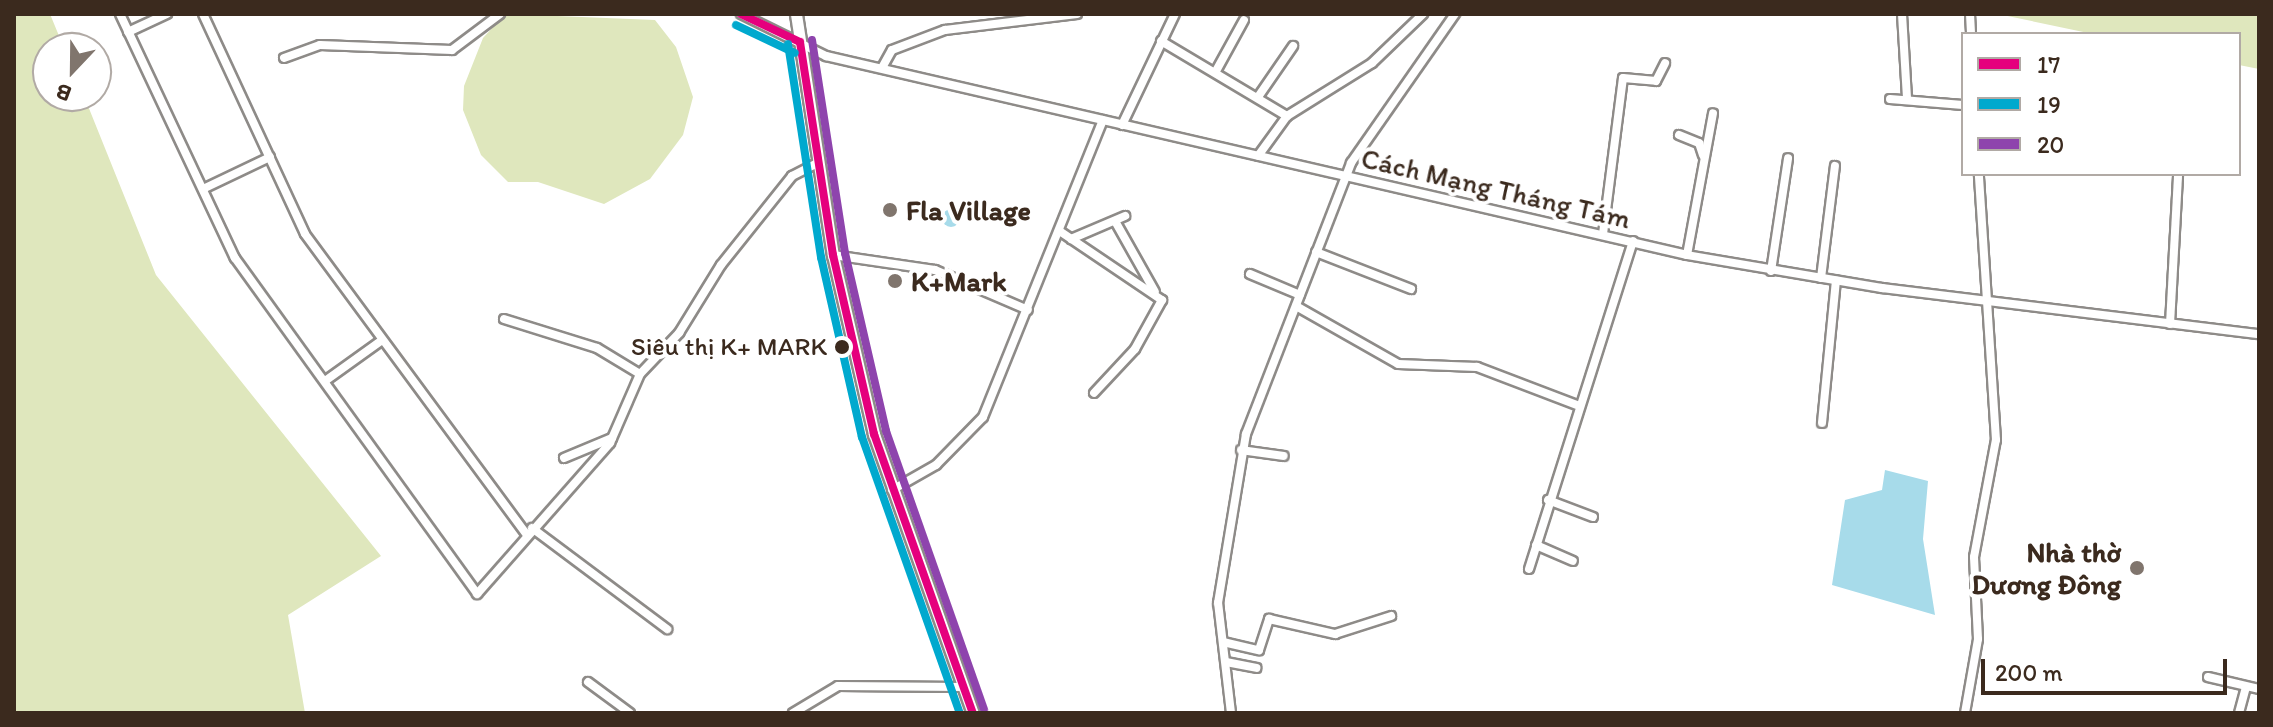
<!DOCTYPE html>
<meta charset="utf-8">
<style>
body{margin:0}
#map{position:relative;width:2273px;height:727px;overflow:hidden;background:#fff;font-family:Itim,sans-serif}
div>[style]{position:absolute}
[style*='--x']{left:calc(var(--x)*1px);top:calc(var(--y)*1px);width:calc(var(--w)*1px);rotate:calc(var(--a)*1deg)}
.green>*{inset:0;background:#dfe7bd}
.water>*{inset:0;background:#a7dbea}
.round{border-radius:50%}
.roads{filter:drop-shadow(2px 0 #8e8b88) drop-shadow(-2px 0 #8e8b88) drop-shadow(0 2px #8e8b88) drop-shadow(0 -2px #8e8b88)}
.minor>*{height:8px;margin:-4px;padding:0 4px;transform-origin:4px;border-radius:4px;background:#fff}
.major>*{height:11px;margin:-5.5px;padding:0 5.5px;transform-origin:5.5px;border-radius:5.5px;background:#fff}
.bus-1>*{height:8px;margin:-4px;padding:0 4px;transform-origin:4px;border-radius:4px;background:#e5007d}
.bus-2>*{height:8px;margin:-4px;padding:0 4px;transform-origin:4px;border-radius:4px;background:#00a9ce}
.bus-3>*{height:8px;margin:-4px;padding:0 4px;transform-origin:4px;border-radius:4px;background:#8e44ad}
.dots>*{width:22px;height:22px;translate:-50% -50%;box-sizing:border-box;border:4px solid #fff;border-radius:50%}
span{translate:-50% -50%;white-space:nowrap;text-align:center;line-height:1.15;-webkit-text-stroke:8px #fff;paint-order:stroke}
.bus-label{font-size:26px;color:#3b2a1e}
.right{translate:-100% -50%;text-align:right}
.street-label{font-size:28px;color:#3b2a1e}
.poi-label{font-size:28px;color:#3b2a1e;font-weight:700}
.left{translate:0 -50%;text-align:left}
.frame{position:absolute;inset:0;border:16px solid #3b2a1e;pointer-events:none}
.legend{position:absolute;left:1961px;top:32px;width:280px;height:144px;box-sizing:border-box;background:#fff;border:2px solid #b1aaa5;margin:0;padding:10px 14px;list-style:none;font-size:24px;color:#3b2a1e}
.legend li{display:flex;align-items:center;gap:16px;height:40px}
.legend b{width:40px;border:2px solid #b1aaa5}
.north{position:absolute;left:32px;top:32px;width:80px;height:80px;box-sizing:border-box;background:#fff;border:2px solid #b1aaa5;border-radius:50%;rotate:202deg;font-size:22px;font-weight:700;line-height:32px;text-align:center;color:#3b2a1e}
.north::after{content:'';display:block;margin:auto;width:28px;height:36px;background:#80756d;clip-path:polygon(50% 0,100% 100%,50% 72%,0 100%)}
.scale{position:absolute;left:1981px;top:659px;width:246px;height:36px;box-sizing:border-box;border:4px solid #3b2a1e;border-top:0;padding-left:10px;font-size:24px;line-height:28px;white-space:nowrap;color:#3b2a1e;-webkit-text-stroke:6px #fff;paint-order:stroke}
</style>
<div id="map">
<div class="green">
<i style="clip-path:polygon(14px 14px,50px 14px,64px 48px,48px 48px,48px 96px,84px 96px,156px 275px,381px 556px,288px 615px,305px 713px,14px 713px)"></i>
<i style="clip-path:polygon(505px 14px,655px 20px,676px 47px,693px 97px,683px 135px,650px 179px,604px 204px,538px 182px,508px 182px,481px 155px,463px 110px,464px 86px,483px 38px)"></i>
<i style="clip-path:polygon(1998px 14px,2259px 14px,2259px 69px,2239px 65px,2239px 34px,2093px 34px)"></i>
</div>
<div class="water">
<i class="round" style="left:942px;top:209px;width:18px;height:18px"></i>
<i style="clip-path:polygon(1885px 470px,1928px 481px,1923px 539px,1935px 615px,1832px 585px,1845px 500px,1882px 490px)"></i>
</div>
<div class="roads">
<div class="minor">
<i style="--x:120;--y:14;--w:270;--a:64.8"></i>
<i style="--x:235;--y:258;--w:414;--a:54.2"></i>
<i style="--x:477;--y:594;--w:201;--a:-48.6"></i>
<i style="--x:610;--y:443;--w:75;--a:-66.5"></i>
<i style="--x:640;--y:374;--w:57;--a:-46.4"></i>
<i style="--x:679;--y:333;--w:80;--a:-58.3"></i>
<i style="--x:721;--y:265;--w:114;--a:-51.4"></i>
<i style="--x:792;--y:176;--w:30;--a:-27"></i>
<i style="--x:203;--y:14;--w:242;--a:65.1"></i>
<i style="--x:305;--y:234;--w:373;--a:53.6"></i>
<i style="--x:741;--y:14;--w:95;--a:26.3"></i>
<i style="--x:826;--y:56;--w:884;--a:13.01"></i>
<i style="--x:1687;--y:255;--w:198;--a:9.6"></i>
<i style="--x:1882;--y:288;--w:380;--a:7"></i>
<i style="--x:1902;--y:14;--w:85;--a:86.6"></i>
<i style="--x:1970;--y:14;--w:20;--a:87"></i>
<i style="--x:128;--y:32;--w:43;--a:-24.8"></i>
<i style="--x:1161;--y:41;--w:147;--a:30.8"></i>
<i style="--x:1287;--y:116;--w:49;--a:125.9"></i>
<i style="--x:284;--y:58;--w:38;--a:-20"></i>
<i style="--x:320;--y:45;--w:132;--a:2.2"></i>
<i style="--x:452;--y:50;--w:60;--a:-36.9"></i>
<i style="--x:883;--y:66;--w:18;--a:-61"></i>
<i style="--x:892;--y:50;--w:57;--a:-20.7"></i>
<i style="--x:945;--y:30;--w:133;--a:-6.9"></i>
<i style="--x:1216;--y:71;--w:58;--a:-61.2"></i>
<i style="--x:1258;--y:97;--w:62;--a:-55.5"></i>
<i style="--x:1890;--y:99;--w:73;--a:4.7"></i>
<i style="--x:1287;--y:116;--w:100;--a:-31.9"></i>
<i style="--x:1372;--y:63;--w:71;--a:-43.9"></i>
<i style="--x:1122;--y:125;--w:123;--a:-64.5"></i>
<i style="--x:1679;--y:135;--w:22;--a:22"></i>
<i style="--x:1699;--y:143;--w:13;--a:72"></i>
<i style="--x:205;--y:188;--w:72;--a:-25.5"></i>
<i style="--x:1115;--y:221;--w:81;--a:60.6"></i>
<i style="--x:1061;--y:232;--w:122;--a:34"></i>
<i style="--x:1162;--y:300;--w:56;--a:118.9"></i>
<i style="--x:1135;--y:349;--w:60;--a:133"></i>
<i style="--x:1603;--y:234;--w:157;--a:-82.7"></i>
<i style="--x:1623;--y:78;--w:33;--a:5"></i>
<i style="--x:1656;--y:81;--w:20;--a:-63"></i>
<i style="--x:1071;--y:239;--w:59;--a:-23.1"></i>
<i style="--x:1316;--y:252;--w:102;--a:21.3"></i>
<i style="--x:833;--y:255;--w:103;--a:8.4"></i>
<i style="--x:935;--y:270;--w:101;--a:23.3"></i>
<i style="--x:1687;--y:255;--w:144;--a:-79.6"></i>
<i style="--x:1771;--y:271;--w:114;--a:-81.4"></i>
<i style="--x:1250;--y:274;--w:54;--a:22.8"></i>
<i style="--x:1821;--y:278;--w:113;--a:-82.9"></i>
<i style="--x:1296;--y:306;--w:117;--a:29.6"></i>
<i style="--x:1398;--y:364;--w:79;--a:2.2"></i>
<i style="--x:1477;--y:367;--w:107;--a:20.8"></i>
<i style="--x:504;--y:319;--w:97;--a:17.3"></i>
<i style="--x:597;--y:348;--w:50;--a:31.2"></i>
<i style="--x:2170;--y:324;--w:150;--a:-86.9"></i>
<i style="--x:325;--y:381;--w:70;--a:-35.7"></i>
<i style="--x:1822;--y:423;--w:143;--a:-84.4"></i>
<i style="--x:1241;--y:450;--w:43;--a:7.9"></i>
<i style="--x:564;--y:458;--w:52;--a:-22.6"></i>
<i style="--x:892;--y:490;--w:51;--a:-29.6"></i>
<i style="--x:936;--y:465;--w:67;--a:-45.6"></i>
<i style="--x:983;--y:417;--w:320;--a:-68"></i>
<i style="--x:1548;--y:500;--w:48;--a:20.7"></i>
<i style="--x:532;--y:528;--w:169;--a:36.8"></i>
<i style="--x:1536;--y:545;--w:40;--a:23.4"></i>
<i style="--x:1529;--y:569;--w:344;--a:-72.4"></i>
<i style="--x:1223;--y:642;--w:37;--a:13"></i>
<i style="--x:1259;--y:650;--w:33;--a:-72"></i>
<i style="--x:1269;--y:619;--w:68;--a:12.8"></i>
<i style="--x:1335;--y:634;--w:59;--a:-17.8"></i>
<i style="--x:1226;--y:662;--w:31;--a:11"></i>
<i style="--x:2208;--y:677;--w:52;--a:13.2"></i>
<i style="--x:588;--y:682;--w:52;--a:36.4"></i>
<i style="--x:793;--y:713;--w:52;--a:-31"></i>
<i style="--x:838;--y:686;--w:125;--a:0.5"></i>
<i style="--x:1231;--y:713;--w:111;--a:-96.7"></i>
<i style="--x:1218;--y:603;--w:171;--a:-80.6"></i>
<i style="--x:1246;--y:434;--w:291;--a:-68.8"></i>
<i style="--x:1351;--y:163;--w:182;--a:-55.1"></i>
<i style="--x:1965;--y:713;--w:75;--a:-80"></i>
<i style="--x:1978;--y:639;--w:82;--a:-92.8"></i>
<i style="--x:1974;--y:557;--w:119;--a:-79.4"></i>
<i style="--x:1996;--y:440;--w:267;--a:-93.7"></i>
<i style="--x:2239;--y:713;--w:27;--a:-75"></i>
</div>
<div class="major">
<i style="--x:796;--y:14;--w:244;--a:81.3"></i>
<i style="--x:833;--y:255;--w:184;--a:77.1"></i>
<i style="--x:874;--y:434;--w:296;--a:70.5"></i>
</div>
</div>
<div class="bus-1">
<i style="--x:741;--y:14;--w:65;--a:25.4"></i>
<i style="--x:800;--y:42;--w:216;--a:81.2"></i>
<i style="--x:833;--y:255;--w:184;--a:77.1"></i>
<i style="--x:874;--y:434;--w:296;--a:70.5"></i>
</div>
<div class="bus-2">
<i style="--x:736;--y:25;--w:65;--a:25.4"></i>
<i style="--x:788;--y:44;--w:216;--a:81.2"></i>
<i style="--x:821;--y:257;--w:185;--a:77.2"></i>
<i style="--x:862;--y:437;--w:293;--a:70.5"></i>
</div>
<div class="bus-3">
<i style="--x:812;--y:40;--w:216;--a:81.2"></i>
<i style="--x:845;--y:253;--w:183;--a:77"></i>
<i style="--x:886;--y:431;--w:295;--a:70.6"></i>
</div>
<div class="dots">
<i style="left:890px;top:210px;background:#80756d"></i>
<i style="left:895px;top:281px;background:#80756d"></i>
<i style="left:842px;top:347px;background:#3b2a1e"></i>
<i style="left:2137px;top:568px;background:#80756d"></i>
</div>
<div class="bus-label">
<span class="right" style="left:827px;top:347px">Siêu thị K+ MARK</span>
</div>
<div class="street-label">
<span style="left:1496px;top:188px;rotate:13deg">Cách Mạng Tháng Tám</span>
</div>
<div class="poi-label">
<span class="left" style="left:906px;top:210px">Fla Village</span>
<span class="left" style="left:911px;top:281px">K+Mark</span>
<span class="right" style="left:2121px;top:568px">Nhà thờ<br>Dương Đông</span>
</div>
<div class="frame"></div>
<ul class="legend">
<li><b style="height:10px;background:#e5007d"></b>17</li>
<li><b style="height:10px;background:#00a9ce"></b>19</li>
<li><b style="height:10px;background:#8e44ad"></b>20</li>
</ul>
<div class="north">B</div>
<div class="scale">200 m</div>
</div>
